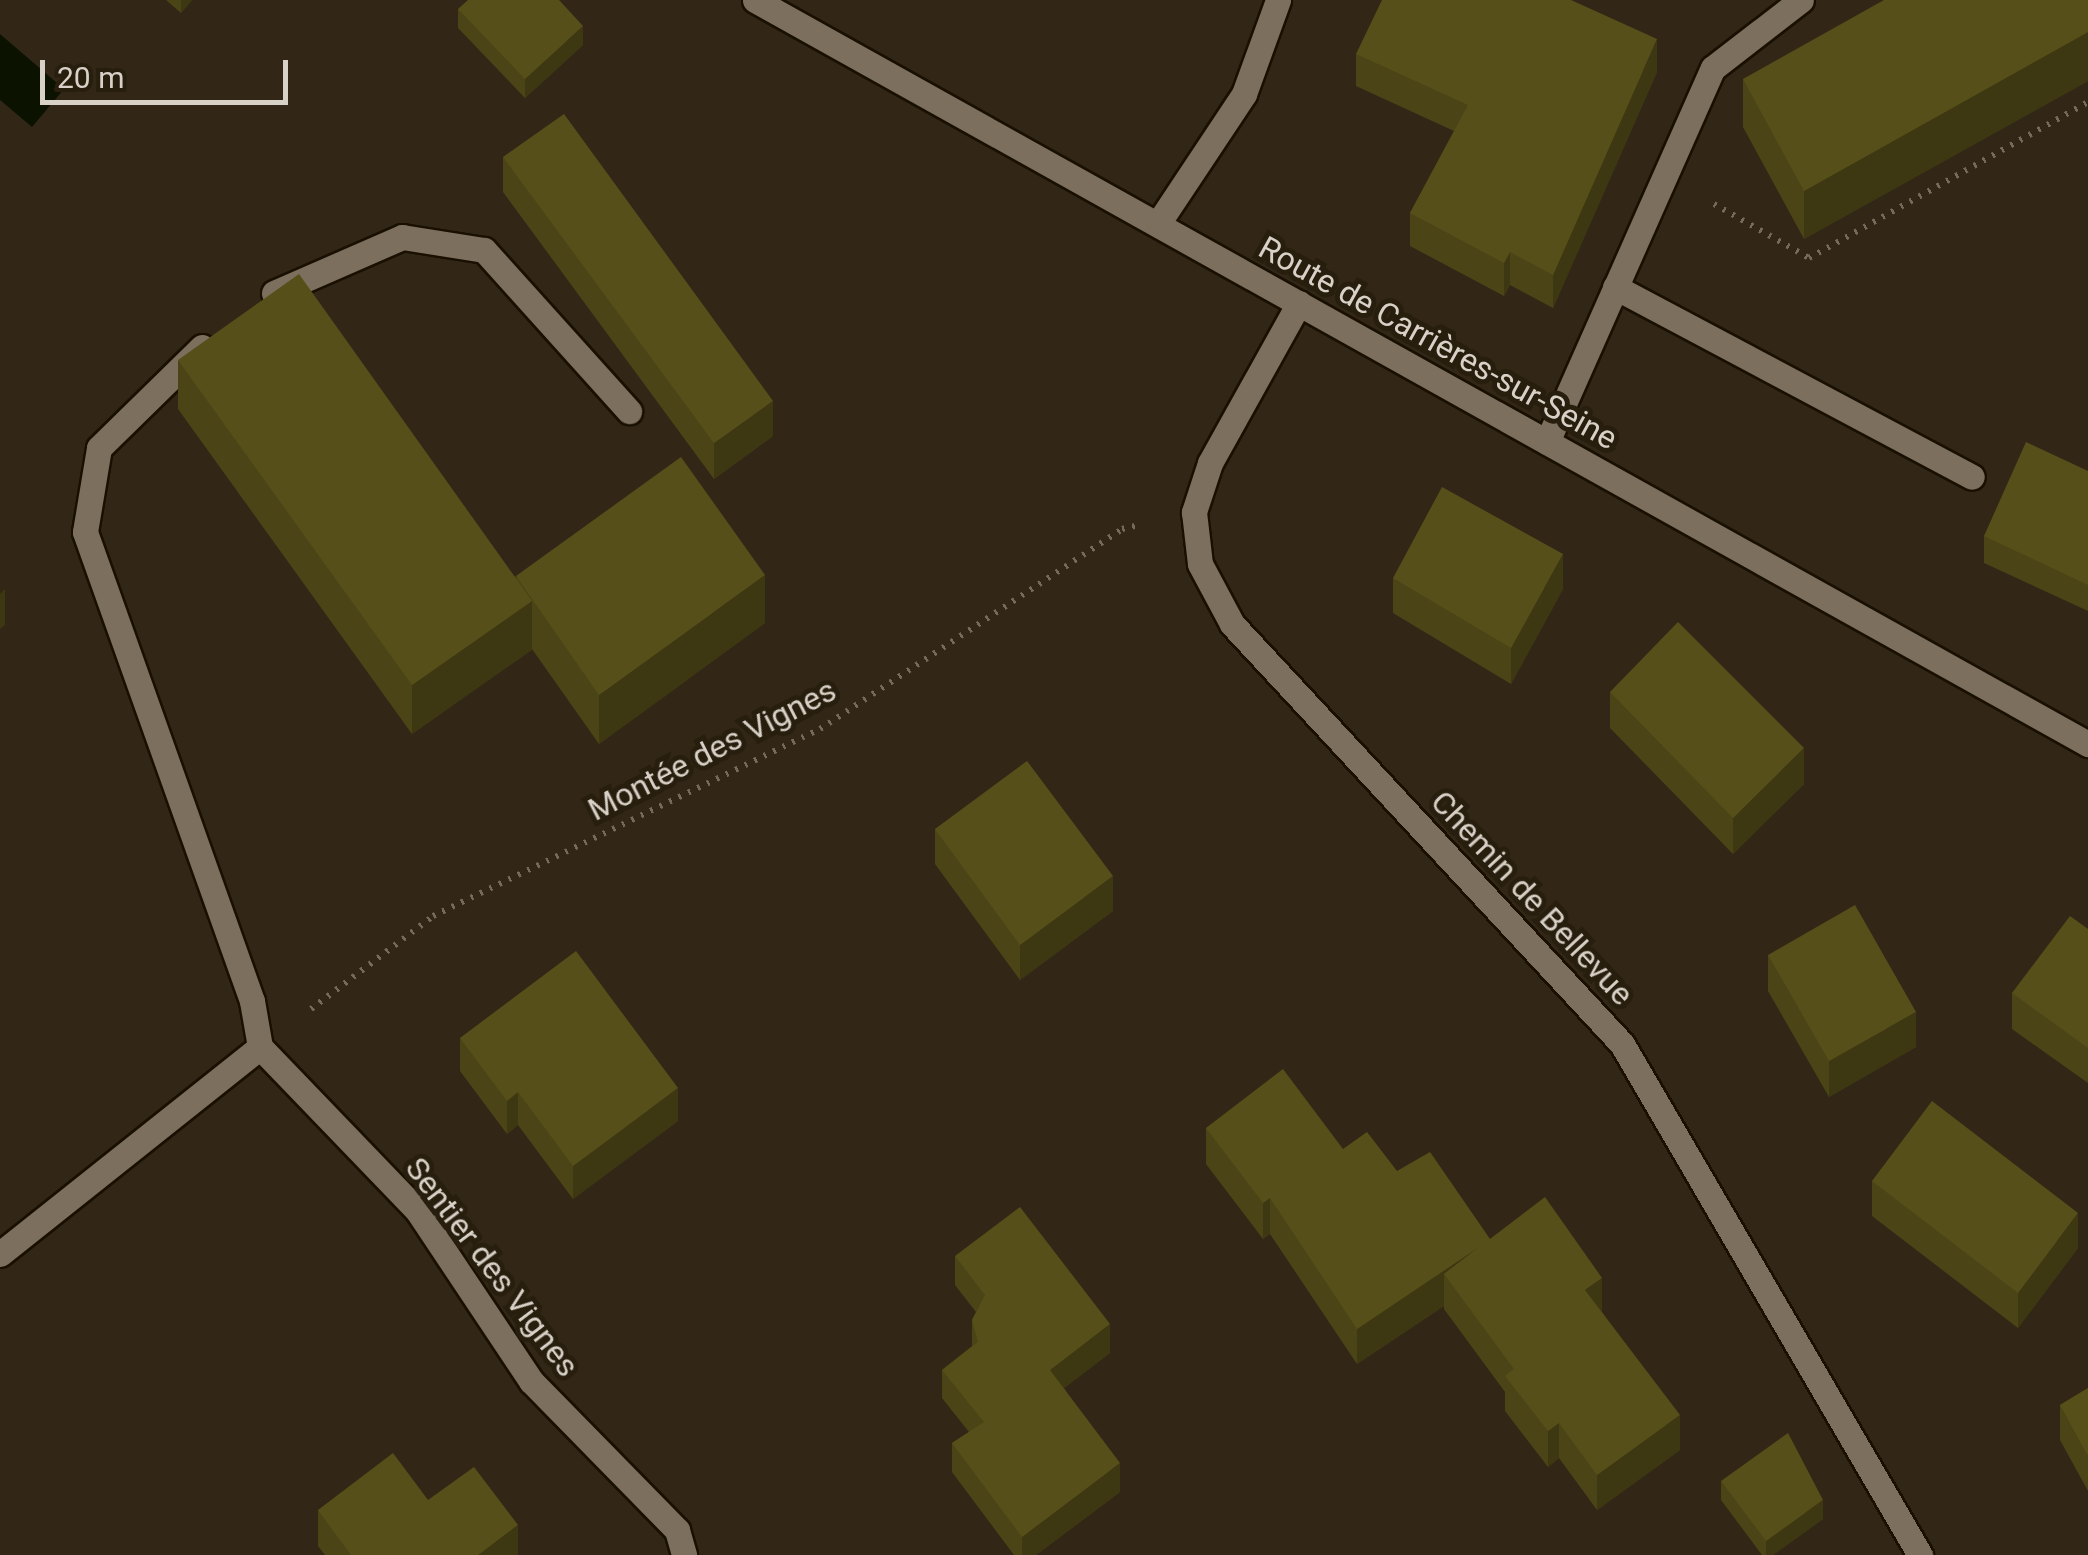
<!DOCTYPE html>
<meta charset="utf-8">
<style>
body{margin:0}
#map{position:relative;width:2088px;height:1555px;overflow:hidden;background:#322717;font-family:Roboto,sans-serif}
div>[style]{position:absolute}
[style*='--x']{left:calc(var(--x)*1px);top:calc(var(--y)*1px);width:calc(var(--w)*1px);rotate:calc(var(--a)*1deg)}
.water>*{inset:0;background:#0b1300}
.path>*{height:6px;margin-top:-3px;transform-origin:0;background:repeating-linear-gradient(90deg,#746b5d 0 2.5px,transparent 0 10.5px)}
.roads{filter:drop-shadow(2px 0 #191002) drop-shadow(-2px 0 #191002) drop-shadow(0 2px #191002) drop-shadow(0 -2px #191002)}
.minor>*{height:25px;margin:-12.5px;padding:0 12.5px;transform-origin:12.5px;border-radius:12.5px;background:#7c6f5d}
.wall>*{inset:0;background:#4b4416}
.shaded-wall>*{inset:0;background:#3d3712}
.building>*{inset:0;background:#574f19}
span{translate:-50% -50%;white-space:nowrap;text-align:center;line-height:1.15;-webkit-text-stroke:10px #281e0e;paint-order:stroke}
.street-label{font-size:32px;color:#d8d1c7}
.scale{position:absolute;left:40px;top:60px;width:248px;height:45px;box-sizing:border-box;border:5px solid #d8d1c7;border-top:0;padding-left:12px;font-size:30px;line-height:35px;white-space:nowrap;color:#d8d1c7;-webkit-text-stroke:8px #281e0e;paint-order:stroke}
</style>
<div id="map">
<div class="water">
<i style="clip-path:polygon(0 34px,64px 89px,32px 127px,0 100px)"></i>
</div>
<div class="path">
<i style="--x:1714;--y:204;--w:109;--a:29.6"></i>
<i style="--x:1809;--y:258;--w:320;--a:-29.2"></i>
<i style="--x:311;--y:1009;--w:153;--a:-37.3"></i>
<i style="--x:433;--y:916;--w:430;--a:-25.8"></i>
<i style="--x:820;--y:729;--w:362;--a:-33.5"></i>
<i style="--x:1122;--y:529;--w:17;--a:-13"></i>
</div>
<div class="roads">
<div class="minor">
<i style="--x:755;--y:0;--w:1527;--a:29.17"></i>
<i style="--x:1159;--y:222;--w:154;--a:-56.4"></i>
<i style="--x:1244;--y:94;--w:100;--a:-70.1"></i>
<i style="--x:1615;--y:287;--w:404;--a:28"></i>
<i style="--x:274;--y:293;--w:140;--a:-23.6"></i>
<i style="--x:402;--y:237;--w:83;--a:9"></i>
<i style="--x:484;--y:250;--w:217;--a:48"></i>
<i style="--x:1299;--y:303;--w:183;--a:119.1"></i>
<i style="--x:1210;--y:463;--w:52;--a:108.1"></i>
<i style="--x:1194;--y:512;--w:52;--a:83.4"></i>
<i style="--x:1200;--y:564;--w:68;--a:61.9"></i>
<i style="--x:1232;--y:624;--w:573;--a:47.12"></i>
<i style="--x:1622;--y:1044;--w:592;--a:59.75"></i>
<i style="--x:202;--y:347;--w:144;--a:135.6"></i>
<i style="--x:99;--y:448;--w:85;--a:99.5"></i>
<i style="--x:85;--y:532;--w:498;--a:70.4"></i>
<i style="--x:252;--y:1001;--w:47;--a:80.1"></i>
<i style="--x:1547;--y:442;--w:409;--a:-66.1"></i>
<i style="--x:1713;--y:68;--w:111;--a:-37.7"></i>
<i style="--x:0;--y:1254;--w:332;--a:-38.5"></i>
<i style="--x:260;--y:1047;--w:226;--a:46.1"></i>
<i style="--x:417;--y:1210;--w:206;--a:56.3"></i>
<i style="--x:531;--y:1381;--w:209;--a:45.6"></i>
<i style="--x:677;--y:1530;--w:26;--a:74"></i>
</div>
</div>
<div class="wall">
<i style="clip-path:polygon(166px 0,192px 0,181px 13px)"></i>
<i style="clip-path:polygon(2088px 0,2088px 81px,1804px 239px,1743px 127px,1743px 79px)"></i>
<i style="clip-path:polygon(458px 9px,583px 45px,525px 98px,458px 28px)"></i>
<i style="clip-path:polygon(1356px 54px,1657px 72px,1553px 308px,1510px 285px,1504px 296px,1410px 246px,1410px 213px,1454px 131px,1356px 86px)"></i>
<i style="clip-path:polygon(503px 157px,773px 436px,714px 479px,503px 192px)"></i>
<i style="clip-path:polygon(178px 360px,516px 577px,765px 623px,599px 744px,532px 649px,412px 734px,178px 409px)"></i>
<i style="clip-path:polygon(2088px 471px,2088px 611px,1984px 563px,1984px 536px)"></i>
<i style="clip-path:polygon(1393px 578px,1563px 589px,1511px 684px,1393px 613px)"></i>
<i style="clip-path:polygon(1610px 692px,1804px 784px,1733px 854px,1610px 728px)"></i>
<i style="clip-path:polygon(935px 829px,1113px 911px,1020px 980px,935px 864px)"></i>
<i style="clip-path:polygon(2088px 929px,2088px 1083px,2012px 1029px,2012px 993px)"></i>
<i style="clip-path:polygon(1768px 955px,1916px 1047px,1829px 1097px,1768px 991px)"></i>
<i style="clip-path:polygon(460px 1038px,678px 1121px,573px 1199px,518px 1125px,507px 1134px,460px 1071px)"></i>
<i style="clip-path:polygon(1206px 1128px,1343px 1149px,1397px 1171px,1490px 1239px,1602px 1312px,1680px 1450px,1597px 1510px,1559px 1458px,1548px 1467px,1505px 1411px,1505px 1392px,1444px 1309px,1444px 1306px,1357px 1364px,1270px 1234px,1263px 1239px,1206px 1164px)"></i>
<i style="clip-path:polygon(1872px 1181px,2078px 1248px,2018px 1328px,1872px 1216px)"></i>
<i style="clip-path:polygon(955px 1256px,1110px 1353px,1064px 1388px,1120px 1492px,1036px 1555px,1014px 1555px,952px 1472px,952px 1443px,969px 1432px,942px 1398px,942px 1370px,972px 1346px,972px 1320px,976px 1312px,955px 1285px)"></i>
<i style="clip-path:polygon(2088px 1388px,2088px 1491px,2060px 1440px,2060px 1405px)"></i>
<i style="clip-path:polygon(1721px 1481px,1823px 1519px,1773px 1555px,1762px 1555px,1721px 1500px)"></i>
<i style="clip-path:polygon(428px 1500px,518px 1555px,325px 1555px,318px 1546px,318px 1510px)"></i>
</div>
<div class="shaded-wall">
<i style="clip-path:polygon(181px 0,192px 0,181px 13px)"></i>
<i style="clip-path:polygon(583px 26px,583px 45px,525px 98px,525px 79px)"></i>
<i style="clip-path:polygon(2088px 32px,2088px 81px,1804px 239px,1804px 191px)"></i>
<i style="clip-path:polygon(1657px 39px,1657px 72px,1553px 308px,1553px 275px)"></i>
<i style="clip-path:polygon(1510px 252px,1510px 285px,1504px 296px,1504px 263px)"></i>
<i style="clip-path:polygon(773px 401px,773px 436px,714px 479px,714px 443px)"></i>
<i style="clip-path:polygon(1563px 554px,1563px 589px,1511px 684px,1511px 648px)"></i>
<i style="clip-path:polygon(765px 575px,765px 623px,599px 744px,599px 695px)"></i>
<i style="clip-path:polygon(5px 589px,5px 625px,0 629px,0 594px)"></i>
<i style="clip-path:polygon(532px 601px,532px 650px,412px 734px,412px 685px)"></i>
<i style="clip-path:polygon(1804px 748px,1804px 784px,1733px 854px,1733px 818px)"></i>
<i style="clip-path:polygon(1113px 876px,1113px 911px,1020px 980px,1020px 945px)"></i>
<i style="clip-path:polygon(1916px 1012px,1916px 1047px,1829px 1097px,1829px 1061px)"></i>
<i style="clip-path:polygon(678px 1088px,678px 1121px,573px 1199px,573px 1166px)"></i>
<i style="clip-path:polygon(518px 1092px,518px 1125px,507px 1134px,507px 1101px)"></i>
<i style="clip-path:polygon(1270px 1198px,1270px 1234px,1263px 1239px,1263px 1203px)"></i>
<i style="clip-path:polygon(2078px 1213px,2078px 1248px,2018px 1328px,2018px 1293px)"></i>
<i style="clip-path:polygon(1479px 1247px,1444px 1274px,1444px 1306px,1357px 1364px,1357px 1329px)"></i>
<i style="clip-path:polygon(1602px 1278px,1602px 1313px,1585px 1290px)"></i>
<i style="clip-path:polygon(1110px 1324px,1110px 1353px,1050px 1399px,1050px 1370px)"></i>
<i style="clip-path:polygon(1680px 1415px,1680px 1450px,1597px 1510px,1597px 1475px)"></i>
<i style="clip-path:polygon(1559px 1423px,1559px 1458px,1548px 1467px,1548px 1431px)"></i>
<i style="clip-path:polygon(1120px 1463px,1120px 1492px,1036px 1555px,1022px 1555px,1022px 1537px)"></i>
<i style="clip-path:polygon(1823px 1500px,1823px 1519px,1773px 1555px,1766px 1555px,1766px 1541px)"></i>
<i style="clip-path:polygon(518px 1525px,518px 1555px,478px 1555px)"></i>
</div>
<div class="building">
<i style="clip-path:polygon(468px 0,559px 0,583px 26px,525px 79px,458px 9px)"></i>
<i style="clip-path:polygon(1382px 0,1571px 0,1657px 39px,1553px 275px,1510px 252px,1504px 263px,1410px 213px,1468px 105px,1356px 54px)"></i>
<i style="clip-path:polygon(1884px 0,2088px 0,2088px 32px,1804px 191px,1743px 79px)"></i>
<i style="clip-path:polygon(564px 114px,773px 401px,714px 443px,503px 157px)"></i>
<i style="clip-path:polygon(299px 274px,532px 601px,412px 685px,178px 360px)"></i>
<i style="clip-path:polygon(2026px 442px,2088px 471px,2088px 585px,1984px 536px)"></i>
<i style="clip-path:polygon(681px 457px,765px 575px,599px 695px,516px 576px)"></i>
<i style="clip-path:polygon(1442px 487px,1563px 554px,1511px 648px,1393px 578px)"></i>
<i style="clip-path:polygon(1678px 622px,1804px 748px,1733px 818px,1610px 692px)"></i>
<i style="clip-path:polygon(1027px 761px,1113px 876px,1020px 945px,935px 829px)"></i>
<i style="clip-path:polygon(1855px 905px,1916px 1012px,1829px 1061px,1768px 955px)"></i>
<i style="clip-path:polygon(2070px 916px,2088px 929px,2088px 1048px,2012px 993px)"></i>
<i style="clip-path:polygon(576px 951px,678px 1088px,573px 1166px,518px 1092px,507px 1101px,460px 1038px)"></i>
<i style="clip-path:polygon(1283px 1069px,1343px 1149px,1367px 1132px,1397px 1171px,1430px 1152px,1490px 1239px,1545px 1197px,1602px 1278px,1585px 1290px,1680px 1415px,1597px 1475px,1559px 1423px,1548px 1431px,1505px 1376px,1514px 1369px,1444px 1274px,1479px 1247px,1357px 1329px,1270px 1198px,1263px 1203px,1206px 1128px)"></i>
<i style="clip-path:polygon(1932px 1101px,2078px 1213px,2018px 1293px,1872px 1181px)"></i>
<i style="clip-path:polygon(1020px 1207px,1110px 1324px,1050px 1370px,1120px 1463px,1022px 1537px,952px 1443px,984px 1422px,942px 1370px,978px 1342px,972px 1320px,985px 1295px,955px 1256px)"></i>
<i style="clip-path:polygon(2088px 1388px,2088px 1456px,2060px 1405px)"></i>
<i style="clip-path:polygon(1788px 1433px,1823px 1500px,1766px 1541px,1721px 1481px)"></i>
<i style="clip-path:polygon(393px 1453px,428px 1500px,474px 1467px,518px 1525px,478px 1555px,351px 1555px,318px 1510px)"></i>
</div>
<div class="street-label">
<span style="left:1438px;top:343px;rotate:29deg">Route de Carrières-sur-Seine</span>
<span style="left:712px;top:750px;rotate:-27deg">Montée des Vignes</span>
<span style="left:1532px;top:898px;rotate:47deg">Chemin de Bellevue</span>
<span style="left:492px;top:1267px;rotate:53deg">Sentier des Vignes</span>
</div>
<div class="scale">20 m</div>
</div>
